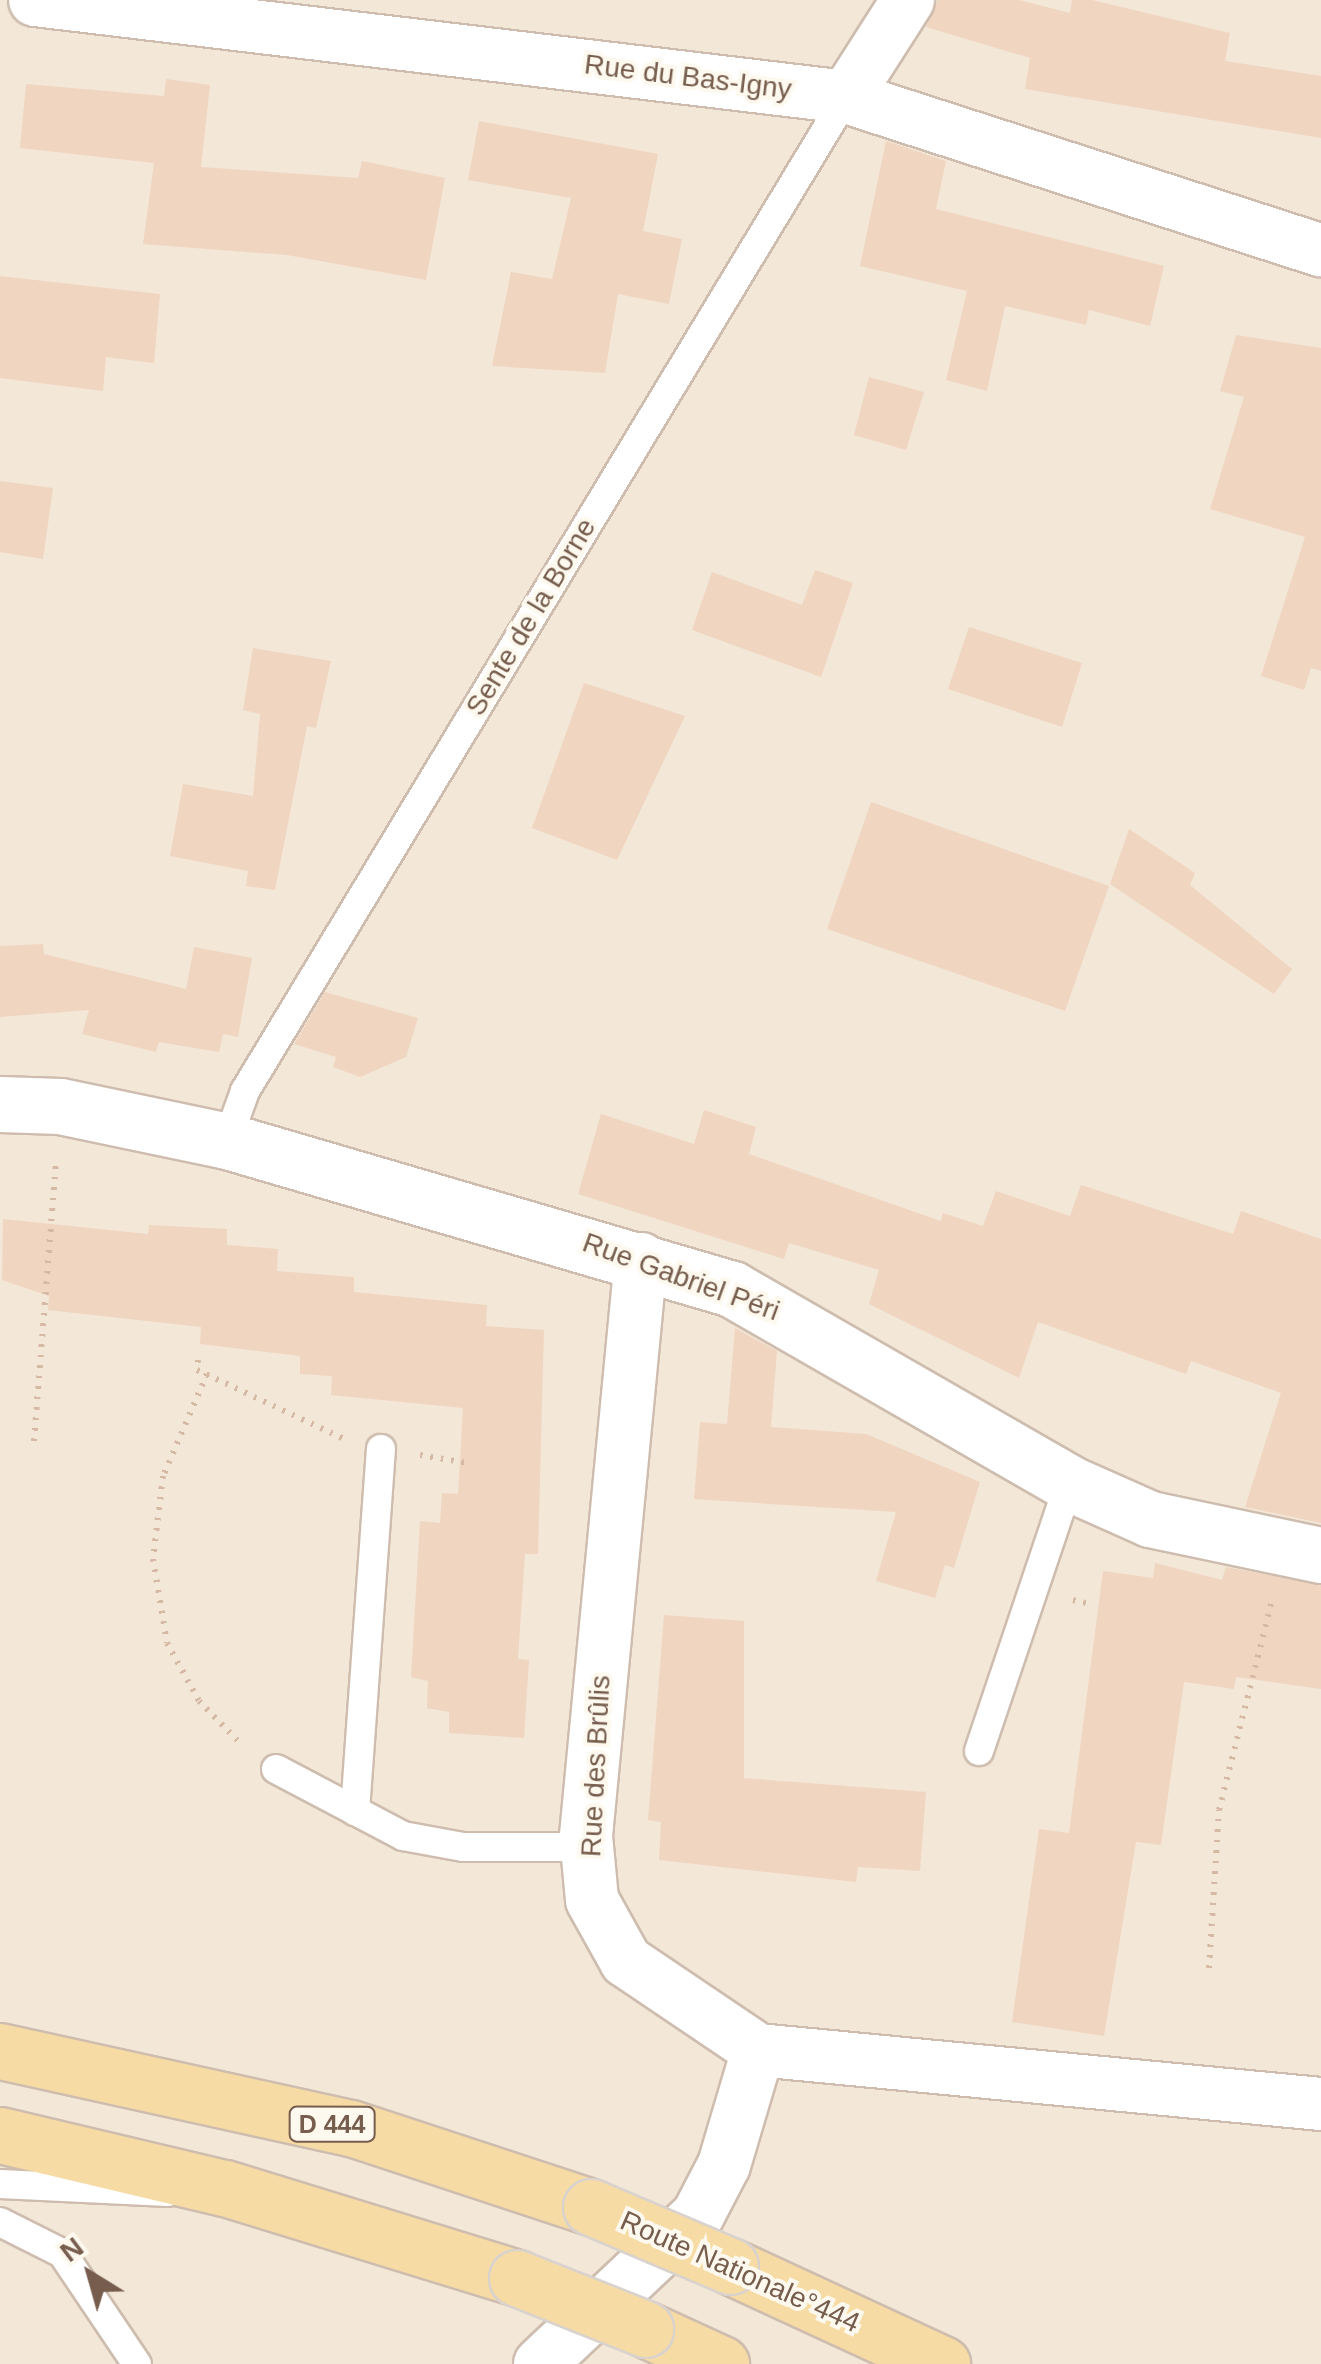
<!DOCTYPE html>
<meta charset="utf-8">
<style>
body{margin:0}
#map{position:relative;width:1321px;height:2364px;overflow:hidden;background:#fcf5e9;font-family:Helvetica,sans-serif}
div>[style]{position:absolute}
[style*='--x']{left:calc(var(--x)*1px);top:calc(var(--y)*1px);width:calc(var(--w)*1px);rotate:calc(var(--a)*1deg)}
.residential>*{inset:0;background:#f3e7d7}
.building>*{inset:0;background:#f0d5c1}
.path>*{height:6px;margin-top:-3px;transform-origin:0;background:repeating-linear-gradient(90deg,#d6b9a4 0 2.5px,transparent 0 10.5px)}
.roads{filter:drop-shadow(2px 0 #cebdaf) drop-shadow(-2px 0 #cebdaf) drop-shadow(0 2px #cebdaf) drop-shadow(0 -2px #cebdaf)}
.lane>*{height:28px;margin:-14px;padding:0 14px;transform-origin:14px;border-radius:14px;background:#fff}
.street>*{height:52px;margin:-26px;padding:0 26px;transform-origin:26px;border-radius:26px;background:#fff}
.secondary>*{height:55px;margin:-27.5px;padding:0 27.5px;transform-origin:27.5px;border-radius:27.5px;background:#fff}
.primary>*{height:55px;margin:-27.5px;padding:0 27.5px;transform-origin:27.5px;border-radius:27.5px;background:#f7dba4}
.bridges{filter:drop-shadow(2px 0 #d9d2cd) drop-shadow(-2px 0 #d9d2cd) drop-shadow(0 2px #d9d2cd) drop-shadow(0 -2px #d9d2cd)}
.primary-bridge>*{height:55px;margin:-27.5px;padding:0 27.5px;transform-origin:27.5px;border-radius:27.5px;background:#f7dba4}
span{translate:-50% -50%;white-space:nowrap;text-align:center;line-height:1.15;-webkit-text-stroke:8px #fef9ef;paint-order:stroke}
.shield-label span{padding:2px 8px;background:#fef9ef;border:2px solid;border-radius:8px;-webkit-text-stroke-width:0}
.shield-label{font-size:25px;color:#765d4d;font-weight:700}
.street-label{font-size:28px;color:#765d4d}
.north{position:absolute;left:40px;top:2224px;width:100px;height:100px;-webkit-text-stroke:8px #fef9ef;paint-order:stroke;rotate:323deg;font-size:28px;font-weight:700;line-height:40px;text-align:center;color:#765d4d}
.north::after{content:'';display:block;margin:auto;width:35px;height:45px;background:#765d4d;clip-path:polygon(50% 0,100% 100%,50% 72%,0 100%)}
</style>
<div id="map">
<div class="residential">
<i style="clip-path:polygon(0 0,1321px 0,1321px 2364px,0 2364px)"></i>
</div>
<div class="building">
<i style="clip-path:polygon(938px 0,1019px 0,1070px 13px,1072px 0,1092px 0,1230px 33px,1225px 61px,1321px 76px,1321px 138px,1025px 89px,1030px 58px,926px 27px)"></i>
<i style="clip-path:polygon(166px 79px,210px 85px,201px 167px,358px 178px,362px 161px,445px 178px,426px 280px,287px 255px,143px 244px,154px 163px,20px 148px,26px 84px,164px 96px)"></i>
<i style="clip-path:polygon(479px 121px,658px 154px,643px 231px,682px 239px,669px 304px,618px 294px,605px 373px,492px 366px,511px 272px,552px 279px,571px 198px,468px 180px)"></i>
<i style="clip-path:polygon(886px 141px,946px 161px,936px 209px,1164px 266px,1150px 326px,1089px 310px,1086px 325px,1005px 306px,987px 391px,946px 380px,967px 291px,860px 266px)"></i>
<i style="clip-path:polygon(0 276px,160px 294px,154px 363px,106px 357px,103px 391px,0 378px)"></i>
<i style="clip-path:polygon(1236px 335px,1321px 348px,1321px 671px,1311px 668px,1304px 690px,1261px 676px,1305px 537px,1210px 509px,1244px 397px,1220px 391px)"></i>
<i style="clip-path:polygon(869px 377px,924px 392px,906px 450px,854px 435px)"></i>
<i style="clip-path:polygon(0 481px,53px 488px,43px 559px,0 552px)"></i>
<i style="clip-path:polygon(815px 570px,853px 583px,821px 677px,692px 630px,712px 572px,802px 605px)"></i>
<i style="clip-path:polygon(969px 627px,1082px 663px,1062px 727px,948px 689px)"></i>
<i style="clip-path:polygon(253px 648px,331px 661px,316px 728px,307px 726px,275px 890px,246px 886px,248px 871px,170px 856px,183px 784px,253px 796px,260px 714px,243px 710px)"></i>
<i style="clip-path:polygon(584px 683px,685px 716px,617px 860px,532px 828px)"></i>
<i style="clip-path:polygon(871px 802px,1109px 886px,1065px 1011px,827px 929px)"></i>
<i style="clip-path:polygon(1129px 829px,1195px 873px,1190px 885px,1292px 969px,1274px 994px,1110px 884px)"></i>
<i style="clip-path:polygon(43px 944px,44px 954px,186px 989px,194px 947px,252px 958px,238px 1037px,223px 1034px,219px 1052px,159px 1042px,156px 1052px,82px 1034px,89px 1010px,0 1017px,0 946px)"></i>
<i style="clip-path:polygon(325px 992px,418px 1018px,406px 1057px,360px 1077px,333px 1067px,336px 1057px,294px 1044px)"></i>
<i style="clip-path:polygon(704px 1110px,756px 1127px,749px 1154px,941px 1221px,943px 1213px,983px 1226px,996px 1191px,1070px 1216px,1081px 1185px,1233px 1234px,1241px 1211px,1321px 1239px,1321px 1523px,1245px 1507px,1281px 1393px,1191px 1361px,1186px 1374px,1038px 1322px,1019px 1378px,869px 1304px,879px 1270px,789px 1243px,784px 1259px,578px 1194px,601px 1114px,694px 1144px)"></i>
<i style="clip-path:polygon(3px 1219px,148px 1234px,149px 1225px,227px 1229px,227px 1245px,278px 1249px,277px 1271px,354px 1277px,354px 1292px,487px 1305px,486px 1326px,544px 1330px,538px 1554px,525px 1554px,518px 1659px,529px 1660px,524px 1738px,449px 1733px,449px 1712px,427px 1708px,428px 1681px,411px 1677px,420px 1521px,440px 1523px,442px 1493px,458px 1494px,463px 1408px,331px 1395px,332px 1376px,300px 1374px,300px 1356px,200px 1344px,201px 1327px,48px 1310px,49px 1296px,2px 1280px)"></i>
<i style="clip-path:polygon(735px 1328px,777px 1351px,771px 1427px,866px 1434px,980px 1482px,954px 1568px,945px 1565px,935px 1598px,876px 1581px,896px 1512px,694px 1499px,700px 1422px,727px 1424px)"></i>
<i style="clip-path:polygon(1155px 1563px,1222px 1580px,1226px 1567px,1321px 1585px,1321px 1689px,1236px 1677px,1234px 1689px,1184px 1682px,1161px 1845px,1136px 1842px,1104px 2036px,1012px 2022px,1039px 1829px,1069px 1833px,1103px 1571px,1153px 1578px)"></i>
<i style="clip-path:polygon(664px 1615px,744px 1621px,744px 1778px,926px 1792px,920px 1871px,858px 1867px,856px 1882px,659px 1860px,661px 1822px,648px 1820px)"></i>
</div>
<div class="path">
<i style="--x:198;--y:1360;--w:10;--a:96"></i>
<i style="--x:197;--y:1370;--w:162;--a:25.1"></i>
<i style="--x:207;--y:1374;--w:111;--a:113.3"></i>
<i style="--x:163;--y:1476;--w:84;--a:96.9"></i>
<i style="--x:153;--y:1559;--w:85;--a:80.5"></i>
<i style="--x:167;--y:1643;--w:66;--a:61.1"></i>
<i style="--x:199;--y:1701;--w:62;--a:45.7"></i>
<i style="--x:34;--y:1441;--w:280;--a:-85.5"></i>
<i style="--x:420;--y:1455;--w:49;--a:9.5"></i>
<i style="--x:1073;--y:1600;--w:17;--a:13"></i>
<i style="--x:1209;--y:1968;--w:158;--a:-86.4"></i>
<i style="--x:1219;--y:1810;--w:217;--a:-75.8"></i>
</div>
<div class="roads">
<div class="lane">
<i style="--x:227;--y:1141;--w:53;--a:-70.2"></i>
<i style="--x:245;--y:1091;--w:1162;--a:-58.84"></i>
<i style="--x:979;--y:1751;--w:283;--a:-71.4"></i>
<i style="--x:276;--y:1769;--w:144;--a:27.8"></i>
<i style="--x:403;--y:1836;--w:61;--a:10.4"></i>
<i style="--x:463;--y:1847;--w:124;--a:0"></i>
<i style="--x:355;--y:1811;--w:363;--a:-85.9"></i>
<i style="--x:0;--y:2184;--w:168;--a:2.7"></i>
<i style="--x:0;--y:2222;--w:69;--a:26.6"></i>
<i style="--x:62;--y:2253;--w:134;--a:56"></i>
</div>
<div class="street">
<i style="--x:35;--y:0;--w:817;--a:6.82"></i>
<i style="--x:846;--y:97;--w:499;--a:17.9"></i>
<i style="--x:846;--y:97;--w:115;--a:-57.4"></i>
<i style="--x:641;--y:1259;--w:580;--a:95.45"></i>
<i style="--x:586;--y:1836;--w:64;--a:84.6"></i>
<i style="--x:592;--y:1900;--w:70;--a:60.9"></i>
<i style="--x:626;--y:1961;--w:159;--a:34"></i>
<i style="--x:758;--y:2050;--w:566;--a:5.48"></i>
<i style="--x:540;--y:2364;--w:217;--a:-43.3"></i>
<i style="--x:698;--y:2215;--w:56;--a:-62.5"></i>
<i style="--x:724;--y:2165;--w:120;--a:-73.5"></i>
</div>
<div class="secondary">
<i style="--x:0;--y:1104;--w:60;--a:1.9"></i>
<i style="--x:60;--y:1106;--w:171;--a:11.8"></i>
<i style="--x:227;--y:1141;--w:526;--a:16.33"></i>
<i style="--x:732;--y:1289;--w:389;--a:29.9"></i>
<i style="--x:1069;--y:1483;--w:89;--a:24"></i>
<i style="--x:1150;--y:1519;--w:175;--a:11.9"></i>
</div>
<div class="primary">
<i style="--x:0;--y:2051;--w:359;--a:12.4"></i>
<i style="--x:351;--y:2128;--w:253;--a:18.2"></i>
<i style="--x:0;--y:2135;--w:231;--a:13.3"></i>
<i style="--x:225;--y:2188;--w:306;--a:17.1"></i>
<i style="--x:730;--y:2266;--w:234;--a:24.8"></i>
<i style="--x:645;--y:2329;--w:84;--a:24.7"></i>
</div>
</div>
<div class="bridges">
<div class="primary-bridge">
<i style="--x:591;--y:2207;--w:151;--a:23"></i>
<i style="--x:517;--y:2278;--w:138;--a:21.7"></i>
</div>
</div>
<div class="shield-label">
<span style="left:332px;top:2124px">D 444</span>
</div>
<div class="street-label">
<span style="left:688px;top:77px;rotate:7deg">Rue du Bas-Igny</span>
<span style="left:531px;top:617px;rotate:-59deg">Sente de la Borne</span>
<span style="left:681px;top:1277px;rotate:20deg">Rue Gabriel Péri</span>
<span style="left:596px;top:1766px;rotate:-87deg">Rue des Brûlis</span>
<span style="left:740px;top:2272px;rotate:24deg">Route Nationale°444</span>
</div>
<div class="north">N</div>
</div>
